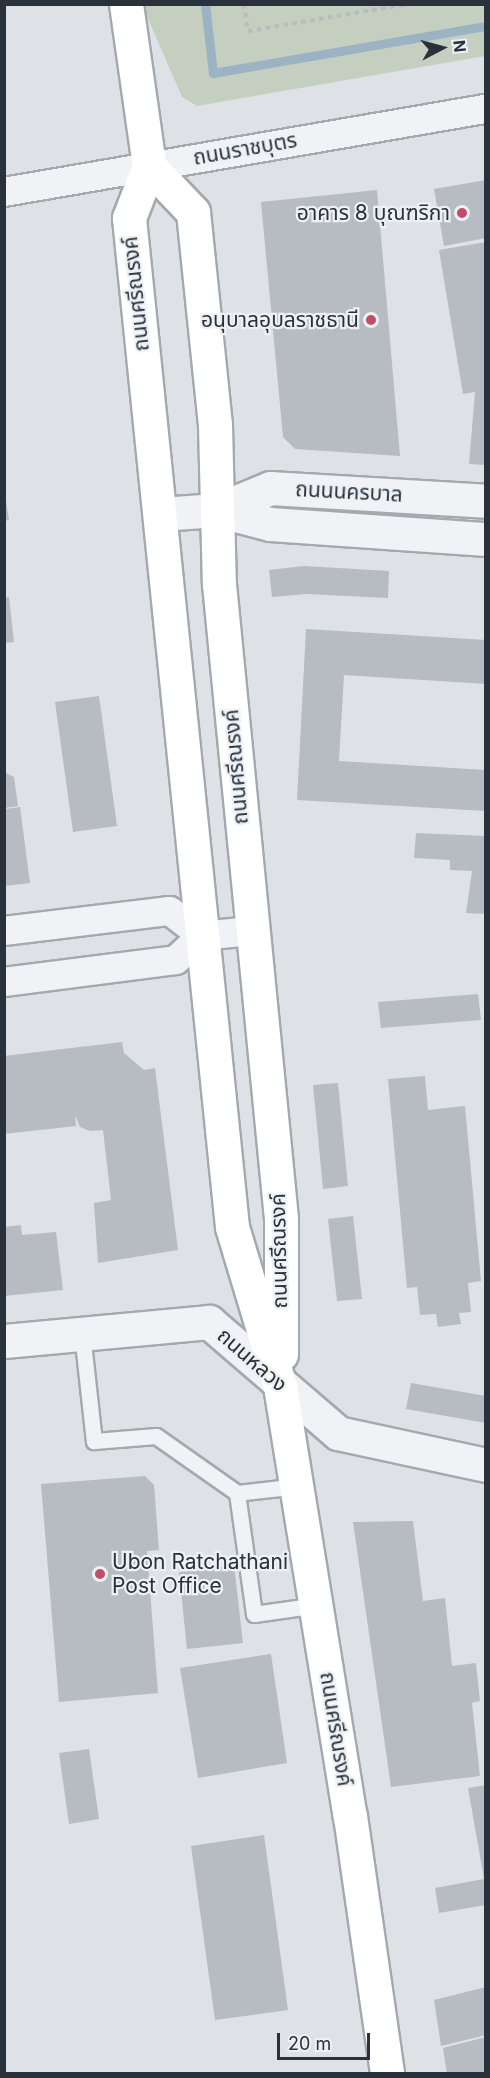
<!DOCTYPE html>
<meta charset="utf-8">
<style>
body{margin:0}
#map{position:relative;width:490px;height:2078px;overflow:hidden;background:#dee2e6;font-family:Inter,"Noto Sans Thai",sans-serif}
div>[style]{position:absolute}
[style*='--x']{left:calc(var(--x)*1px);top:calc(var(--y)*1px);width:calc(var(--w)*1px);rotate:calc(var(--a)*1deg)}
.green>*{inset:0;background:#c5cfc0}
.stream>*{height:9px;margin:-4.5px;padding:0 4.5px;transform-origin:4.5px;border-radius:4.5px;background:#9cb3c3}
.building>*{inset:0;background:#b6bcc2}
.path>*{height:4px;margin-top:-2px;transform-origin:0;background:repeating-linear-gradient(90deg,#b8bcc1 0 4.5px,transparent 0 9px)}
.roads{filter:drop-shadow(2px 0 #a4a9af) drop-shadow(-2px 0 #a4a9af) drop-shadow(0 2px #a4a9af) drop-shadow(0 -2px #a4a9af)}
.service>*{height:15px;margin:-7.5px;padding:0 7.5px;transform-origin:7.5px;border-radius:7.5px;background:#f0f2f5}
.minor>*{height:28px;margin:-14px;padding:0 14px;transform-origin:14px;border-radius:14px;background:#f0f2f5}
.tertiary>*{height:33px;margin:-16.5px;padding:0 16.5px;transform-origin:16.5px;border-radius:16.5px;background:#f0f2f5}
.secondary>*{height:33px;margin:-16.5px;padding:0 16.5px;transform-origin:16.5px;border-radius:16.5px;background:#fff}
.dots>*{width:16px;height:16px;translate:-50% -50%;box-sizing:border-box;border:3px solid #edf1f4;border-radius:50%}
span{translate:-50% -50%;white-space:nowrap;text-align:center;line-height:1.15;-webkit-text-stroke:4.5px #edf1f4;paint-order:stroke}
.street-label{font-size:21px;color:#29313b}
.poi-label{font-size:21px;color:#29313b}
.right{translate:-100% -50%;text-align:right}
.left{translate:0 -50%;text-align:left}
.frame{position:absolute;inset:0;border:6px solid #29313b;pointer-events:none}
.north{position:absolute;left:412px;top:18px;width:60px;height:60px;-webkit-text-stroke:4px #edf1f4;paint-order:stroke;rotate:84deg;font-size:16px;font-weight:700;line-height:24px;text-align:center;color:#29313b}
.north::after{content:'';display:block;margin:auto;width:21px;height:27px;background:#29313b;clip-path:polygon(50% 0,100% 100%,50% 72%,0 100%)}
.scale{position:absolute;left:277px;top:2033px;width:93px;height:27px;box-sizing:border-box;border:3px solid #29313b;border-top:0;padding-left:8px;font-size:18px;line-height:21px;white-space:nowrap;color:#29313b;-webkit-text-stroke:4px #edf1f4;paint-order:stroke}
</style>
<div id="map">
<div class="green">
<i style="clip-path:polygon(142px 5px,485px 5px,485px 56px,197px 106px,182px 97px)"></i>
</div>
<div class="stream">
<i style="--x:205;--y:4;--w:69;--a:83.4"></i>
<i style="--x:213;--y:73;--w:277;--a:-9.8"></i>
</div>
<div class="building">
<i style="clip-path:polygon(486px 180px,486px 238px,444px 246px,434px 189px)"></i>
<i style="clip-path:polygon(377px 190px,400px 456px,295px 449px,283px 437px,261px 202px)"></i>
<i style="clip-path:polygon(486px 242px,486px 465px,469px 464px,475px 392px,463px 394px,439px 250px)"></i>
<i style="clip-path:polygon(4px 488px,9px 520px,4px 521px)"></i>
<i style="clip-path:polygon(304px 566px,389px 571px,388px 598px,306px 594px,272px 597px,269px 570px)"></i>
<i style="clip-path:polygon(9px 597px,14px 642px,4px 643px,4px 598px)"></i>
<i style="clip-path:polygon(306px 629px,486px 640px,486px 684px,344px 675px,339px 761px,486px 770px,486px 811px,297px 800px)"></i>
<i style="clip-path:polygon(99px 696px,117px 826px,73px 832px,55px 702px)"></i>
<i style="clip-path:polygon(4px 772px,14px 777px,18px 806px,4px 808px)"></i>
<i style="clip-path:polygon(20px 807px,30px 883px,5px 886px,5px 809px)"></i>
<i style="clip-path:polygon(416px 833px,486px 836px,486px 914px,466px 913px,472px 871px,450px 870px,450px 860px,414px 858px)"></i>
<i style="clip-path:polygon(478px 994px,481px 1020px,381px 1028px,378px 1002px)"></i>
<i style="clip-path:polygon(122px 1042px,124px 1053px,144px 1070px,155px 1068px,178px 1250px,98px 1263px,94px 1203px,111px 1200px,103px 1130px,90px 1131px,80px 1127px,75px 1115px,76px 1126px,4px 1134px,4px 1056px)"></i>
<i style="clip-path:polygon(425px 1076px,428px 1110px,465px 1106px,481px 1281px,468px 1283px,471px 1312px,459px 1313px,461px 1324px,438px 1327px,436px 1314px,420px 1315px,417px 1287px,407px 1288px,388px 1079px)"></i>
<i style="clip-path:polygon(338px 1083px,348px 1186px,323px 1189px,313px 1085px)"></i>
<i style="clip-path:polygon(353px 1216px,362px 1299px,337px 1301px,328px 1219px)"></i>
<i style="clip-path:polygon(21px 1225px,22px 1235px,56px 1232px,63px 1290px,4px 1296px,4px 1227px)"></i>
<i style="clip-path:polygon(411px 1383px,486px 1396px,486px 1423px,406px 1409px)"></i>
<i style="clip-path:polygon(145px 1476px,154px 1485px,159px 1550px,147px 1551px,158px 1693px,59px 1702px,41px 1484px)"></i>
<i style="clip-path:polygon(413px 1521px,423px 1601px,445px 1598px,452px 1666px,476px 1663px,480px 1701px,472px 1703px,480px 1776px,391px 1787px,353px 1522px)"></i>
<i style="clip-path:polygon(234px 1565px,243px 1643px,187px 1649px,179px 1572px)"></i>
<i style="clip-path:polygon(271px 1654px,287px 1763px,198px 1778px,180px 1668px)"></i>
<i style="clip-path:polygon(89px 1749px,99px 1819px,69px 1824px,59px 1753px)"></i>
<i style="clip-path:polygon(486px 1785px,486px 1905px,439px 1913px,435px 1888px,484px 1879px,468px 1788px)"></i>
<i style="clip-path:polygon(264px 1835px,288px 2010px,215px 2020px,191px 1846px)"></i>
<i style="clip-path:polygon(486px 1987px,486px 2035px,441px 2046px,434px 2000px)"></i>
<i style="clip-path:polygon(486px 2037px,486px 2073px,447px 2074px,443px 2048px)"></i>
</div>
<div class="path">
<i style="--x:244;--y:4;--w:27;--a:82"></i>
<i style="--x:248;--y:31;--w:163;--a:-9.5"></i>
</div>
<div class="roads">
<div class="service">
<i style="--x:82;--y:1333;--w:109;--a:83.7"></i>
<i style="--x:94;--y:1441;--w:62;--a:-4.6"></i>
<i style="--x:156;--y:1436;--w:99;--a:35.1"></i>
<i style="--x:298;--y:1486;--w:61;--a:173.5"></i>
<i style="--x:237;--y:1493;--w:122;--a:82"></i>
<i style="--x:254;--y:1614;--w:64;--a:-8.1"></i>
</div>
<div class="minor">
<i style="--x:4;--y:192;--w:489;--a:-9.8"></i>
<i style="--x:4;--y:931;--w:167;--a:-6.9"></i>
<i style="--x:170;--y:911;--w:41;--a:38"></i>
<i style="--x:4;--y:982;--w:173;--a:-7.3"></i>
<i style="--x:176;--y:960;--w:35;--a:-43"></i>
<i style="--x:202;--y:936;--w:49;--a:-5.8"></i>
</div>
<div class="tertiary">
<i style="--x:217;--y:510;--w:57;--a:-22.5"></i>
<i style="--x:270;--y:488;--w:216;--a:3.4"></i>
<i style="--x:160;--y:514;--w:57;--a:-4"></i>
<i style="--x:217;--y:510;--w:55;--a:14.8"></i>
<i style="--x:270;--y:524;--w:217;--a:4"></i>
<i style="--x:4;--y:1341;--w:206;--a:-5.3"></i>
<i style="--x:209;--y:1322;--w:170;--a:40.7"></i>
<i style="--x:338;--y:1433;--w:151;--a:12.2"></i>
</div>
<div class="secondary">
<i style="--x:126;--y:4;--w:164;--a:81.9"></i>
<i style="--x:149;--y:166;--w:56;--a:111"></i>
<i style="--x:129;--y:218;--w:1014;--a:84.17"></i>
<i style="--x:232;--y:1227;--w:166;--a:73.2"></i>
<i style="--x:280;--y:1386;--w:436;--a:80.8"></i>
<i style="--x:350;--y:1816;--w:261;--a:81.8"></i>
<i style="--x:149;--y:166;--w:64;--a:46.3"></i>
<i style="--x:193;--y:212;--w:214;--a:84.1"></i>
<i style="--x:215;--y:425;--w:159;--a:88.6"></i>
<i style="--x:219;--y:584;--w:638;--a:84.42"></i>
<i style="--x:281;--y:1219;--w:135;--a:90"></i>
</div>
</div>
<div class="dots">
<i style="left:462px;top:213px;background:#c14d6b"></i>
<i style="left:371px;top:320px;background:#c14d6b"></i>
<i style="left:100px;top:1574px;background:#c14d6b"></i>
</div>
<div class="street-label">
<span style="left:245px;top:149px;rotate:-10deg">ถนนราชบุตร</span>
<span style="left:136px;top:294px;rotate:-96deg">ถนนศรีณรงค์</span>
<span style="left:349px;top:492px;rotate:3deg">ถนนนครบาล</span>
<span style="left:236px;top:767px;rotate:-95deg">ถนนศรีณรงค์</span>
<span style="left:279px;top:1251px;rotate:-91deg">ถนนศรีณรงค์</span>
<span style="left:252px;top:1360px;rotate:41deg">ถนนหลวง</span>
<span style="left:336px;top:1729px;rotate:81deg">ถนนศรีณรงค์</span>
</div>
<div class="poi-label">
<span class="right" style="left:450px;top:213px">อาคาร 8 บุณฑริกา</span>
<span class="right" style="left:359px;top:320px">อนุบาลอุบลราชธานี</span>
<span class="left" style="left:112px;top:1574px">Ubon Ratchathani<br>Post Office</span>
</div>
<div class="frame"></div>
<div class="north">N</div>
<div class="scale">20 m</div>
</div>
